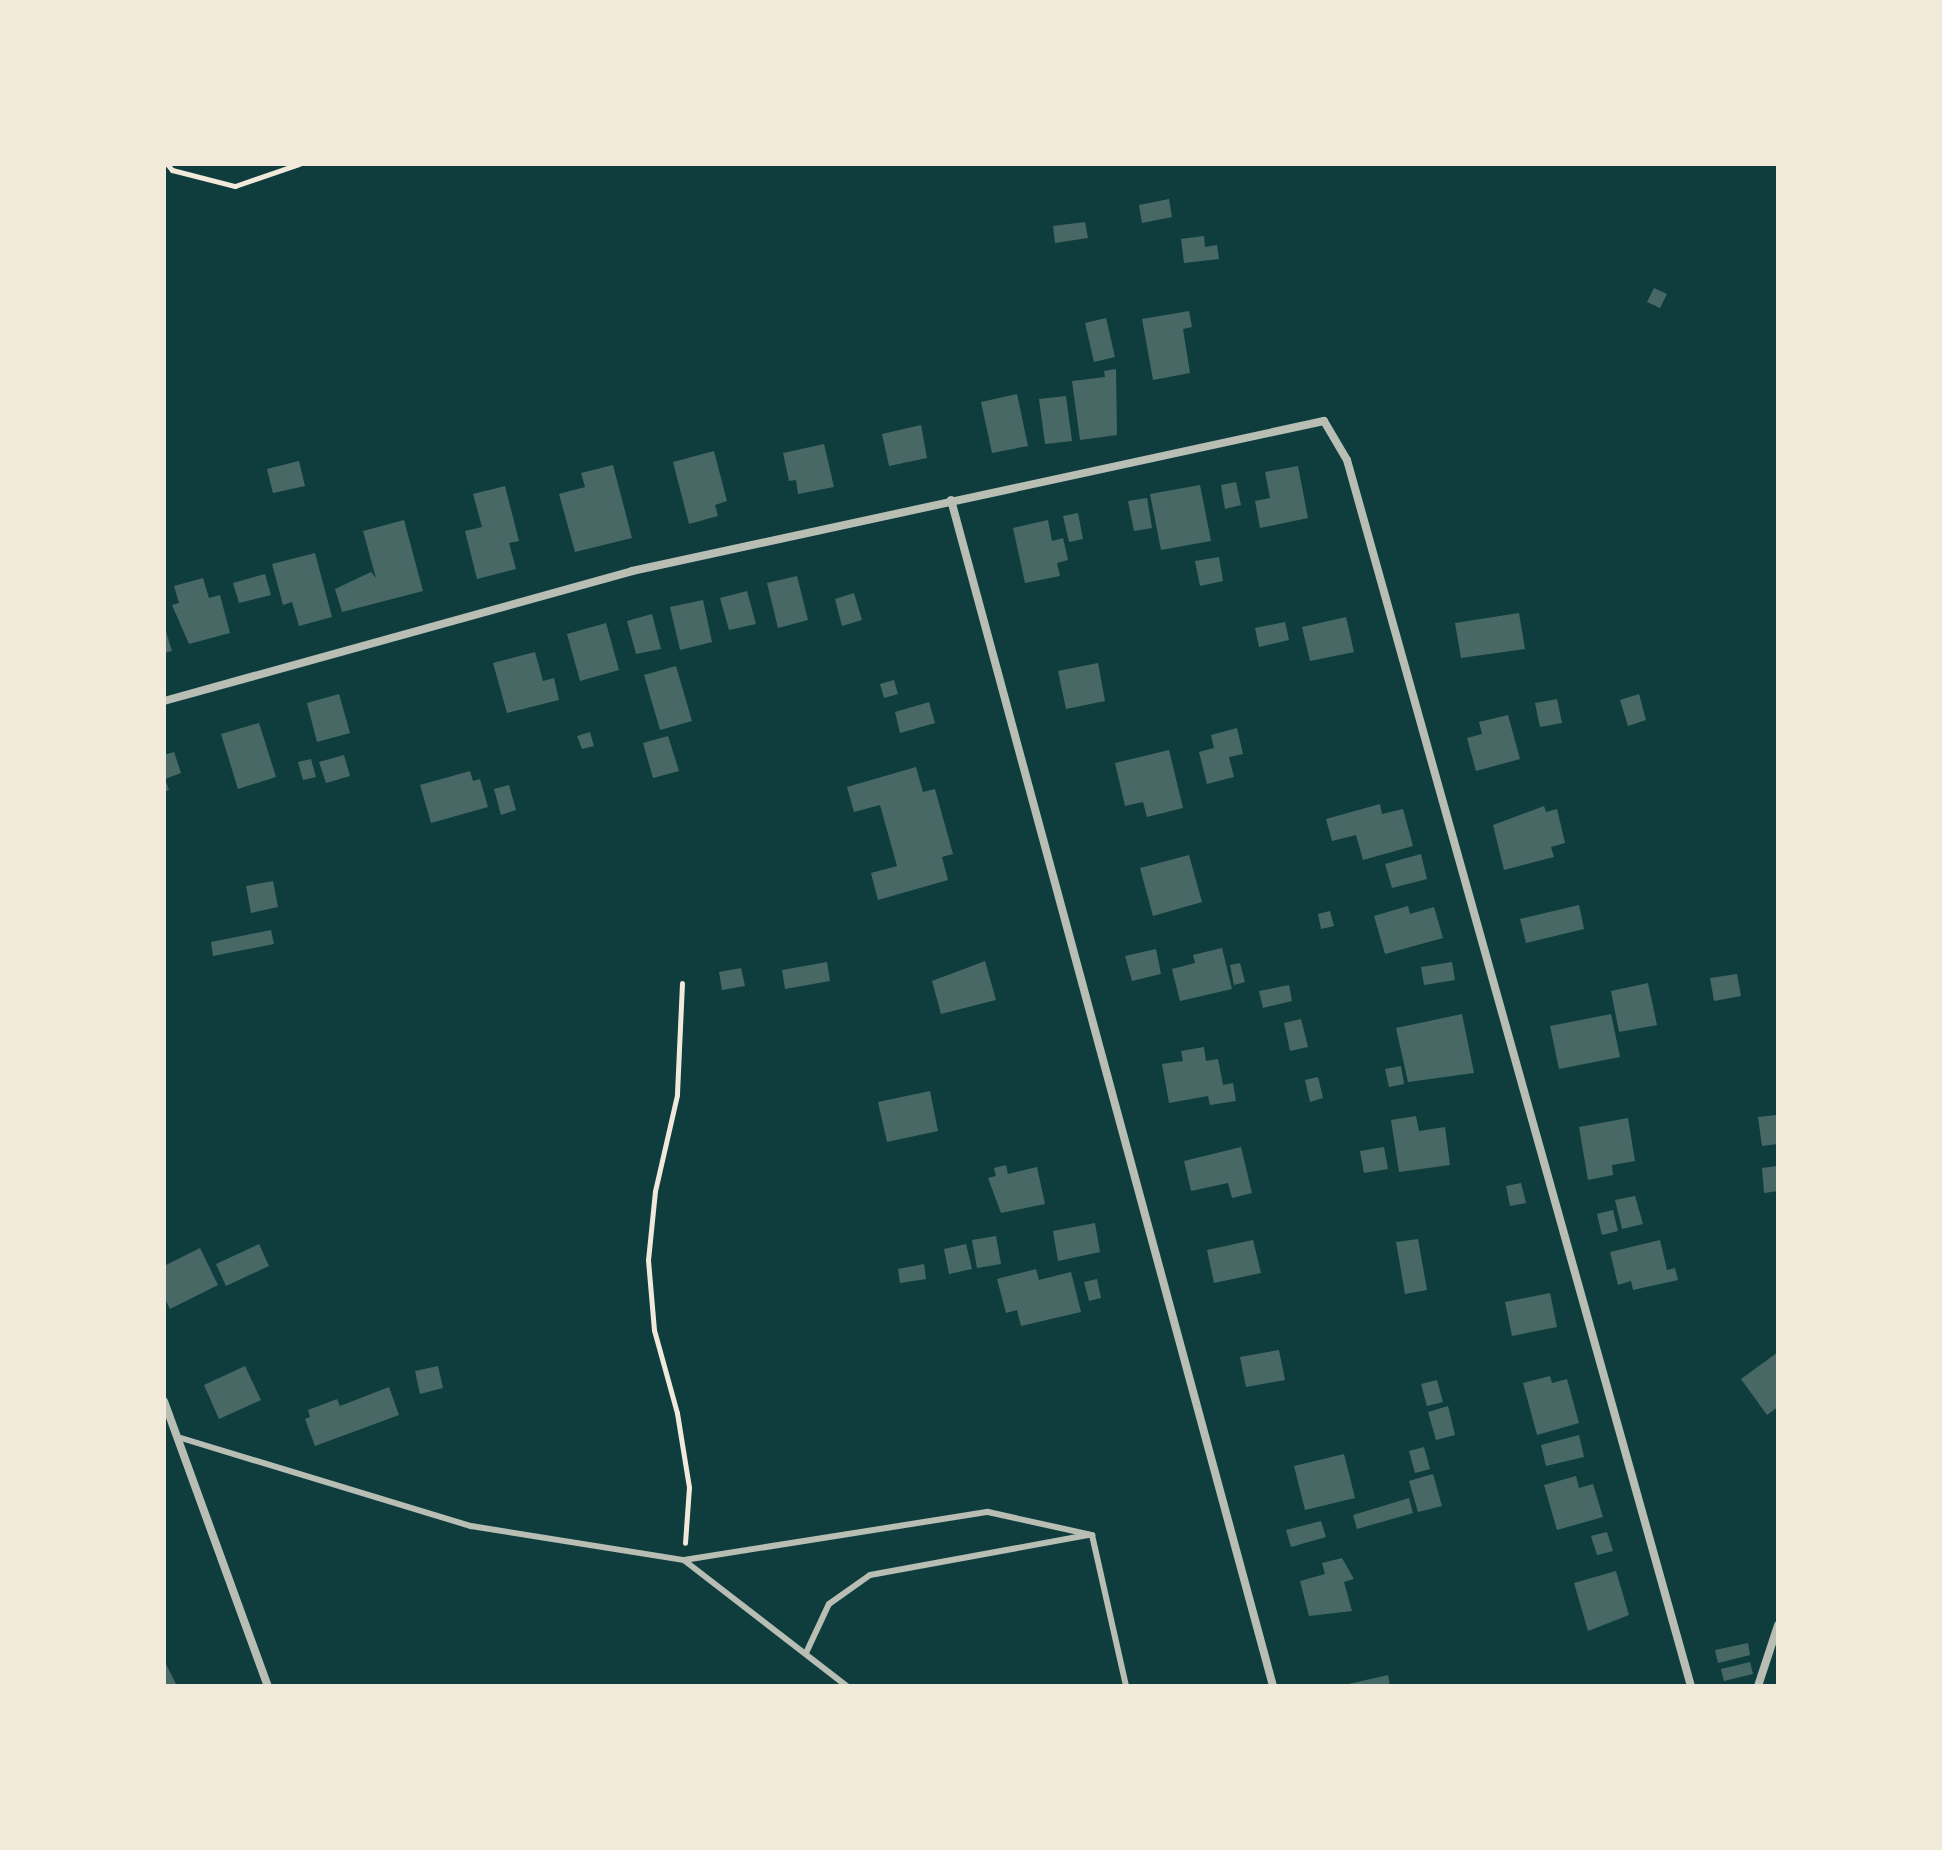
<!DOCTYPE html>
<style>
body{margin:0}
#map{position:relative;width:1942px;height:1850px;overflow:hidden;background:#0f3d3e;font-family:Montserrat,sans-serif}
div>[style]{position:absolute}
[style*='--x']{left:calc(var(--x)*1px);top:calc(var(--y)*1px);width:calc(var(--w)*1px);rotate:calc(var(--a)*1deg)}
.building>*{inset:0;background:#486865}
.path>*{height:5px;margin:-2.5px;padding:0 2.5px;transform-origin:2.5px;border-radius:2.5px;background:#f1e9da}
.service>*{height:6px;margin:-3px;padding:0 3px;transform-origin:3px;border-radius:3px;background:#b8beb3}
.minor>*{height:8px;margin:-4px;padding:0 4px;transform-origin:4px;border-radius:4px;background:#b8beb3}
span{translate:-50% -50%;white-space:nowrap;text-align:center;line-height:1.15;-webkit-text-stroke:8px #f1e9da;paint-order:stroke}
.frame{position:absolute;inset:0;border:166px solid #f1e9da;pointer-events:none}
</style>
<div id="map">
<div class="building">
<i style="clip-path:polygon(1169px 199px,1172px 217px,1142px 223px,1139px 205px)"></i>
<i style="clip-path:polygon(1085px 222px,1088px 238px,1055px 243px,1053px 226px)"></i>
<i style="clip-path:polygon(1204px 236px,1205px 247px,1217px 245px,1219px 259px,1184px 263px,1181px 239px)"></i>
<i style="clip-path:polygon(1654px 288px,1667px 294px,1660px 308px,1647px 302px)"></i>
<i style="clip-path:polygon(1189px 311px,1192px 327px,1183px 329px,1190px 373px,1153px 380px,1142px 319px)"></i>
<i style="clip-path:polygon(1106px 318px,1115px 357px,1094px 362px,1085px 323px)"></i>
<i style="clip-path:polygon(1116px 369px,1117px 435px,1080px 440px,1072px 381px,1105px 377px,1104px 371px)"></i>
<i style="clip-path:polygon(1017px 394px,1028px 446px,992px 453px,981px 402px)"></i>
<i style="clip-path:polygon(1066px 396px,1072px 441px,1045px 444px,1039px 399px)"></i>
<i style="clip-path:polygon(921px 425px,927px 458px,889px 466px,882px 434px)"></i>
<i style="clip-path:polygon(824px 444px,834px 487px,798px 494px,796px 480px,789px 481px,783px 453px)"></i>
<i style="clip-path:polygon(714px 451px,727px 501px,715px 505px,718px 516px,689px 524px,673px 462px)"></i>
<i style="clip-path:polygon(299px 461px,305px 486px,273px 493px,267px 469px)"></i>
<i style="clip-path:polygon(613px 465px,632px 538px,575px 552px,559px 494px,585px 487px,581px 473px)"></i>
<i style="clip-path:polygon(1298px 466px,1308px 518px,1260px 528px,1255px 501px,1270px 498px,1265px 472px)"></i>
<i style="clip-path:polygon(1236px 482px,1241px 505px,1225px 509px,1221px 485px)"></i>
<i style="clip-path:polygon(1200px 485px,1211px 541px,1161px 550px,1150px 494px)"></i>
<i style="clip-path:polygon(505px 486px,519px 541px,509px 543px,516px 569px,477px 579px,465px 531px,482px 527px,473px 494px)"></i>
<i style="clip-path:polygon(1147px 498px,1152px 528px,1134px 531px,1128px 501px)"></i>
<i style="clip-path:polygon(1078px 513px,1083px 539px,1069px 542px,1063px 516px)"></i>
<i style="clip-path:polygon(404px 520px,423px 591px,342px 612px,335px 589px,371px 572px,376px 578px,363px 531px)"></i>
<i style="clip-path:polygon(1048px 520px,1052px 541px,1063px 538px,1068px 560px,1057px 563px,1060px 576px,1025px 583px,1013px 528px)"></i>
<i style="clip-path:polygon(315px 553px,332px 617px,299px 626px,292px 602px,283px 605px,272px 564px)"></i>
<i style="clip-path:polygon(1219px 557px,1223px 581px,1200px 586px,1195px 561px)"></i>
<i style="clip-path:polygon(265px 574px,271px 595px,239px 603px,233px 583px)"></i>
<i style="clip-path:polygon(797px 576px,808px 620px,778px 628px,767px 583px)"></i>
<i style="clip-path:polygon(203px 578px,209px 598px,220px 595px,230px 633px,189px 644px,172px 605px,179px 603px,174px 586px)"></i>
<i style="clip-path:polygon(747px 591px,756px 624px,729px 630px,720px 598px)"></i>
<i style="clip-path:polygon(854px 593px,862px 620px,842px 626px,835px 599px)"></i>
<i style="clip-path:polygon(703px 600px,712px 642px,680px 650px,670px 607px)"></i>
<i style="clip-path:polygon(1519px 613px,1525px 649px,1461px 658px,1455px 623px)"></i>
<i style="clip-path:polygon(652px 614px,661px 649px,636px 654px,627px 621px)"></i>
<i style="clip-path:polygon(1346px 617px,1354px 652px,1310px 661px,1302px 627px)"></i>
<i style="clip-path:polygon(1285px 622px,1289px 640px,1259px 647px,1255px 628px)"></i>
<i style="clip-path:polygon(606px 623px,619px 670px,580px 681px,567px 634px)"></i>
<i style="clip-path:polygon(164px 625px,172px 651px,164px 653px)"></i>
<i style="clip-path:polygon(535px 652px,543px 681px,554px 678px,559px 700px,507px 713px,493px 663px)"></i>
<i style="clip-path:polygon(1098px 663px,1105px 701px,1066px 709px,1058px 671px)"></i>
<i style="clip-path:polygon(676px 666px,692px 721px,660px 730px,644px 675px)"></i>
<i style="clip-path:polygon(894px 680px,898px 694px,884px 698px,880px 684px)"></i>
<i style="clip-path:polygon(339px 694px,350px 733px,317px 742px,307px 703px)"></i>
<i style="clip-path:polygon(1639px 694px,1646px 720px,1628px 726px,1620px 700px)"></i>
<i style="clip-path:polygon(1557px 699px,1562px 723px,1540px 727px,1535px 703px)"></i>
<i style="clip-path:polygon(929px 702px,935px 723px,900px 733px,895px 712px)"></i>
<i style="clip-path:polygon(1508px 715px,1520px 759px,1476px 771px,1467px 738px,1482px 734px,1479px 722px)"></i>
<i style="clip-path:polygon(259px 723px,276px 777px,238px 789px,221px 734px)"></i>
<i style="clip-path:polygon(1237px 728px,1243px 754px,1229px 757px,1234px 777px,1207px 784px,1199px 752px,1214px 748px,1211px 735px)"></i>
<i style="clip-path:polygon(590px 732px,594px 746px,582px 749px,577px 736px)"></i>
<i style="clip-path:polygon(668px 736px,679px 771px,653px 778px,643px 743px)"></i>
<i style="clip-path:polygon(1169px 750px,1183px 808px,1147px 817px,1143px 802px,1125px 806px,1115px 763px)"></i>
<i style="clip-path:polygon(174px 752px,181px 773px,165px 779px,169px 790px,164px 792px,164px 755px)"></i>
<i style="clip-path:polygon(344px 755px,350px 776px,326px 783px,319px 762px)"></i>
<i style="clip-path:polygon(311px 759px,316px 777px,303px 780px,298px 762px)"></i>
<i style="clip-path:polygon(916px 767px,923px 792px,935px 789px,953px 854px,942px 857px,948px 880px,878px 900px,871px 873px,897px 866px,880px 805px,854px 812px,847px 787px)"></i>
<i style="clip-path:polygon(470px 771px,473px 781px,480px 779px,488px 807px,431px 823px,420px 785px)"></i>
<i style="clip-path:polygon(509px 785px,516px 810px,501px 815px,494px 789px)"></i>
<i style="clip-path:polygon(1380px 804px,1382px 814px,1403px 809px,1413px 846px,1363px 860px,1356px 835px,1332px 841px,1326px 819px)"></i>
<i style="clip-path:polygon(1544px 806px,1546px 812px,1557px 809px,1565px 843px,1551px 847px,1554px 857px,1504px 870px,1493px 825px)"></i>
<i style="clip-path:polygon(1421px 854px,1427px 879px,1392px 888px,1385px 864px)"></i>
<i style="clip-path:polygon(1189px 855px,1202px 902px,1153px 916px,1140px 868px)"></i>
<i style="clip-path:polygon(273px 881px,278px 907px,251px 913px,246px 886px)"></i>
<i style="clip-path:polygon(1579px 905px,1584px 929px,1526px 943px,1520px 919px)"></i>
<i style="clip-path:polygon(1408px 906px,1410px 914px,1434px 907px,1443px 938px,1385px 954px,1374px 916px)"></i>
<i style="clip-path:polygon(1330px 911px,1334px 926px,1321px 929px,1318px 914px)"></i>
<i style="clip-path:polygon(271px 930px,274px 944px,213px 956px,211px 942px)"></i>
<i style="clip-path:polygon(1222px 948px,1232px 989px,1180px 1001px,1172px 969px,1195px 963px,1193px 955px)"></i>
<i style="clip-path:polygon(1156px 949px,1161px 974px,1132px 981px,1125px 956px)"></i>
<i style="clip-path:polygon(985px 961px,996px 1000px,941px 1014px,932px 981px)"></i>
<i style="clip-path:polygon(827px 962px,830px 981px,785px 989px,782px 970px)"></i>
<i style="clip-path:polygon(1452px 962px,1455px 980px,1424px 985px,1421px 967px)"></i>
<i style="clip-path:polygon(1240px 963px,1245px 982px,1234px 985px,1230px 965px)"></i>
<i style="clip-path:polygon(741px 968px,745px 986px,722px 990px,719px 972px)"></i>
<i style="clip-path:polygon(1737px 974px,1741px 996px,1714px 1001px,1710px 978px)"></i>
<i style="clip-path:polygon(1648px 983px,1657px 1025px,1619px 1032px,1611px 991px)"></i>
<i style="clip-path:polygon(1289px 985px,1292px 1001px,1263px 1008px,1259px 991px)"></i>
<i style="clip-path:polygon(1462px 1014px,1474px 1073px,1408px 1082px,1396px 1028px)"></i>
<i style="clip-path:polygon(1611px 1014px,1620px 1057px,1559px 1069px,1550px 1026px)"></i>
<i style="clip-path:polygon(1301px 1019px,1308px 1047px,1290px 1051px,1284px 1023px)"></i>
<i style="clip-path:polygon(1204px 1047px,1206px 1061px,1218px 1059px,1223px 1085px,1233px 1083px,1236px 1101px,1210px 1105px,1208px 1096px,1169px 1103px,1162px 1064px,1183px 1061px,1181px 1051px)"></i>
<i style="clip-path:polygon(1401px 1066px,1404px 1084px,1389px 1087px,1385px 1069px)"></i>
<i style="clip-path:polygon(1318px 1077px,1323px 1098px,1310px 1102px,1305px 1080px)"></i>
<i style="clip-path:polygon(930px 1091px,938px 1131px,887px 1142px,878px 1102px)"></i>
<i style="clip-path:polygon(1776px 1115px,1778px 1144px,1762px 1146px,1758px 1117px)"></i>
<i style="clip-path:polygon(1416px 1116px,1419px 1131px,1445px 1127px,1450px 1165px,1399px 1172px,1391px 1120px)"></i>
<i style="clip-path:polygon(1628px 1118px,1635px 1161px,1612px 1165px,1613px 1175px,1588px 1180px,1579px 1127px)"></i>
<i style="clip-path:polygon(1241px 1147px,1252px 1193px,1232px 1198px,1228px 1183px,1191px 1191px,1184px 1161px)"></i>
<i style="clip-path:polygon(1384px 1147px,1388px 1169px,1364px 1173px,1360px 1151px)"></i>
<i style="clip-path:polygon(1006px 1165px,1008px 1174px,1037px 1167px,1045px 1204px,1001px 1213px,988px 1178px,996px 1176px,994px 1168px)"></i>
<i style="clip-path:polygon(1778px 1166px,1778px 1191px,1764px 1193px,1762px 1168px)"></i>
<i style="clip-path:polygon(1521px 1183px,1526px 1203px,1510px 1206px,1506px 1186px)"></i>
<i style="clip-path:polygon(1635px 1196px,1643px 1224px,1622px 1229px,1615px 1200px)"></i>
<i style="clip-path:polygon(1613px 1210px,1618px 1231px,1602px 1235px,1597px 1214px)"></i>
<i style="clip-path:polygon(1095px 1223px,1100px 1252px,1058px 1261px,1053px 1231px)"></i>
<i style="clip-path:polygon(996px 1236px,1001px 1264px,977px 1268px,972px 1240px)"></i>
<i style="clip-path:polygon(1418px 1239px,1427px 1290px,1405px 1294px,1396px 1242px)"></i>
<i style="clip-path:polygon(1253px 1240px,1261px 1273px,1214px 1283px,1207px 1250px)"></i>
<i style="clip-path:polygon(1660px 1240px,1667px 1270px,1675px 1268px,1678px 1280px,1633px 1290px,1631px 1281px,1618px 1285px,1610px 1252px)"></i>
<i style="clip-path:polygon(259px 1244px,269px 1266px,226px 1286px,216px 1264px)"></i>
<i style="clip-path:polygon(966px 1244px,972px 1269px,949px 1274px,944px 1249px)"></i>
<i style="clip-path:polygon(200px 1248px,218px 1285px,170px 1309px,164px 1297px,164px 1266px)"></i>
<i style="clip-path:polygon(924px 1264px,926px 1279px,900px 1283px,898px 1269px)"></i>
<i style="clip-path:polygon(1036px 1269px,1039px 1280px,1071px 1272px,1081px 1312px,1021px 1326px,1017px 1310px,1006px 1313px,997px 1279px)"></i>
<i style="clip-path:polygon(1097px 1279px,1101px 1298px,1089px 1301px,1084px 1282px)"></i>
<i style="clip-path:polygon(1550px 1293px,1557px 1327px,1512px 1336px,1505px 1302px)"></i>
<i style="clip-path:polygon(1279px 1350px,1285px 1380px,1246px 1387px,1240px 1357px)"></i>
<i style="clip-path:polygon(1778px 1352px,1778px 1407px,1767px 1415px,1741px 1379px)"></i>
<i style="clip-path:polygon(245px 1366px,261px 1400px,219px 1419px,204px 1385px)"></i>
<i style="clip-path:polygon(438px 1366px,443px 1388px,420px 1394px,415px 1371px)"></i>
<i style="clip-path:polygon(1550px 1376px,1552px 1383px,1567px 1379px,1579px 1423px,1537px 1435px,1523px 1383px)"></i>
<i style="clip-path:polygon(1437px 1380px,1443px 1402px,1427px 1406px,1421px 1384px)"></i>
<i style="clip-path:polygon(389px 1387px,399px 1415px,315px 1446px,305px 1419px,310px 1417px,308px 1410px,337px 1399px,340px 1406px)"></i>
<i style="clip-path:polygon(1448px 1406px,1455px 1435px,1436px 1440px,1428px 1412px)"></i>
<i style="clip-path:polygon(1579px 1435px,1584px 1457px,1546px 1466px,1541px 1445px)"></i>
<i style="clip-path:polygon(1424px 1447px,1430px 1469px,1415px 1473px,1409px 1451px)"></i>
<i style="clip-path:polygon(1344px 1454px,1355px 1498px,1305px 1510px,1294px 1466px)"></i>
<i style="clip-path:polygon(1433px 1474px,1442px 1506px,1418px 1512px,1409px 1481px)"></i>
<i style="clip-path:polygon(1576px 1476px,1579px 1488px,1593px 1484px,1603px 1517px,1557px 1530px,1544px 1485px)"></i>
<i style="clip-path:polygon(1409px 1498px,1413px 1513px,1357px 1529px,1353px 1515px)"></i>
<i style="clip-path:polygon(1321px 1521px,1326px 1537px,1291px 1547px,1286px 1530px)"></i>
<i style="clip-path:polygon(1607px 1532px,1613px 1551px,1597px 1555px,1591px 1536px)"></i>
<i style="clip-path:polygon(1342px 1558px,1354px 1579px,1344px 1582px,1352px 1611px,1309px 1616px,1300px 1581px,1325px 1574px,1322px 1563px)"></i>
<i style="clip-path:polygon(1616px 1571px,1629px 1615px,1588px 1631px,1574px 1583px)"></i>
<i style="clip-path:polygon(1748px 1643px,1750px 1655px,1718px 1663px,1715px 1650px)"></i>
<i style="clip-path:polygon(164px 1660px,177px 1686px,164px 1686px)"></i>
<i style="clip-path:polygon(1750px 1662px,1753px 1674px,1724px 1681px,1721px 1669px)"></i>
<i style="clip-path:polygon(1388px 1675px,1390px 1686px,1344px 1686px,1344px 1685px)"></i>
</div>
<div class="path">
<i style="--x:167;--y:164;--w:8;--a:50"></i>
<i style="--x:172;--y:170;--w:65;--a:14.3"></i>
<i style="--x:235;--y:186;--w:68;--a:-19"></i>
<i style="--x:682;--y:983;--w:112;--a:92.6"></i>
<i style="--x:677;--y:1095;--w:98;--a:102.9"></i>
<i style="--x:655;--y:1191;--w:69;--a:95.8"></i>
<i style="--x:648;--y:1260;--w:70;--a:85.1"></i>
<i style="--x:654;--y:1330;--w:86;--a:74.5"></i>
<i style="--x:677;--y:1413;--w:75;--a:80.8"></i>
<i style="--x:689;--y:1487;--w:56;--a:94.1"></i>
</div>
<div class="service">
<i style="--x:181;--y:1438;--w:303;--a:16.9"></i>
<i style="--x:471;--y:1526;--w:216;--a:9.1"></i>
<i style="--x:684;--y:1560;--w:308;--a:-9"></i>
<i style="--x:988;--y:1512;--w:107;--a:12.5"></i>
<i style="--x:1092;--y:1535;--w:155;--a:77.3"></i>
<i style="--x:685;--y:1561;--w:205;--a:37.7"></i>
<i style="--x:806;--y:1653;--w:54;--a:-64.9"></i>
<i style="--x:829;--y:1604;--w:50;--a:-35.3"></i>
<i style="--x:870;--y:1575;--w:223;--a:-10.4"></i>
</div>
<div class="minor">
<i style="--x:951;--y:500;--w:1229;--a:74.81"></i>
<i style="--x:164;--y:701;--w:486;--a:-15.5"></i>
<i style="--x:632;--y:571;--w:708;--a:-12.23"></i>
<i style="--x:1324;--y:421;--w:45;--a:59.5"></i>
<i style="--x:1347;--y:460;--w:1273;--a:74.33"></i>
<i style="--x:164;--y:1401;--w:303;--a:70"></i>
<i style="--x:1758;--y:1686;--w:64;--a:-71.8"></i>
</div>
<div class="frame"></div>
</div>
